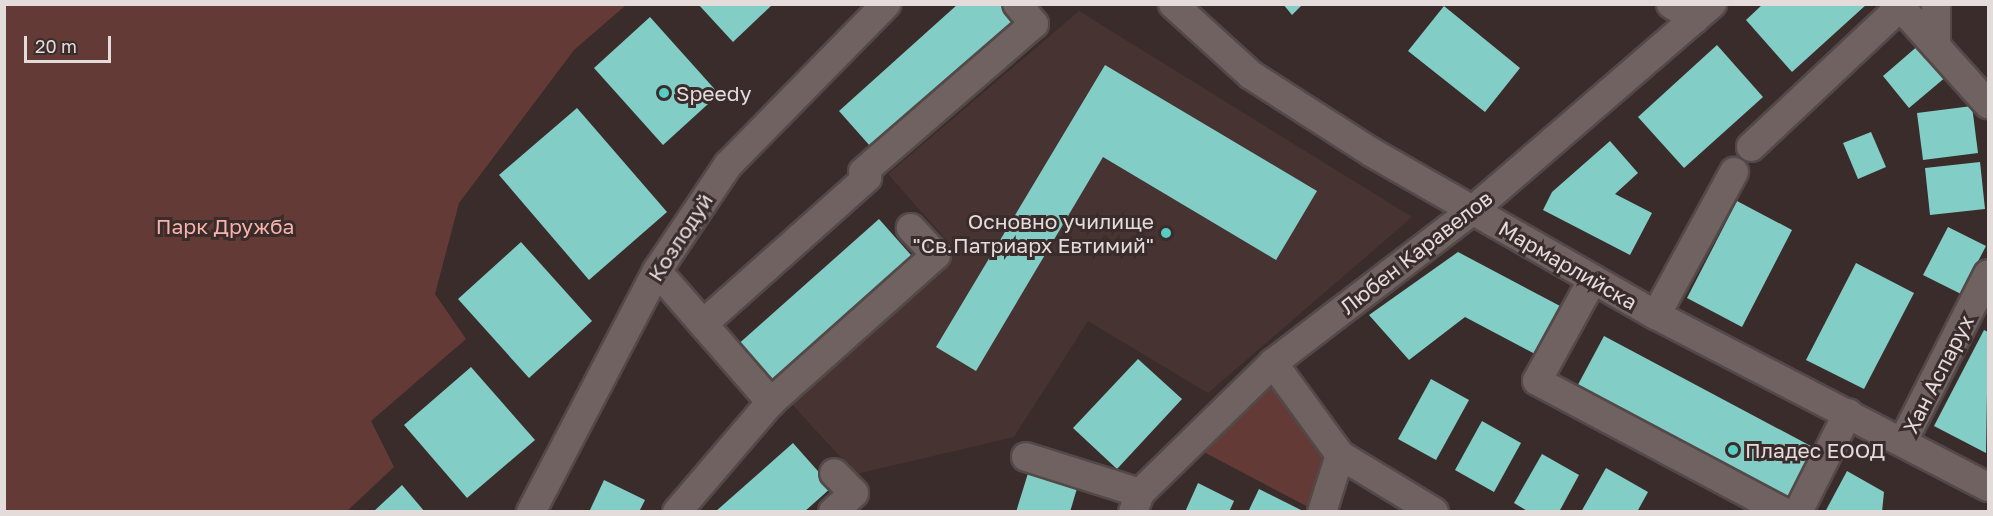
<!DOCTYPE html>
<meta charset="utf-8">
<style>
body{margin:0}
#map{position:relative;width:1993px;height:516px;overflow:hidden;background:#392c2b;font-family:"Golos Text",sans-serif}
div>[style]{position:absolute}
[style*='--x']{left:calc(var(--x)*1px);top:calc(var(--y)*1px);width:calc(var(--w)*1px);rotate:calc(var(--a)*1deg)}
.built>*{inset:0;background:#473432}
.green>*{inset:0;background:#643a37}
.building>*{inset:0;background:#82cec6}
.roads{filter:drop-shadow(2px 0 #534948) drop-shadow(-2px 0 #534948) drop-shadow(0 2px #534948) drop-shadow(0 -2px #534948)}
.minor>*{height:28px;margin:-14px;padding:0 14px;transform-origin:14px;border-radius:14px;background:#706260}
.dots>*{width:16px;height:16px;translate:-50% -50%;box-sizing:border-box;border:3px solid #392c2b;border-radius:50%}
span{translate:-50% -50%;white-space:nowrap;text-align:center;line-height:1.15;-webkit-text-stroke:6px #392c2b;paint-order:stroke}
.poi-label{font-size:21px;color:#e4dcdb}
.left{translate:0 -50%;text-align:left}
.right{translate:-100% -50%;text-align:right}
.park-label{font-size:21px;color:#f9b1ab}
.street-label{font-size:21px;color:#e4dcdb}
.frame{position:absolute;inset:0;border:6px solid #e4dcdb;pointer-events:none}
.scale{position:absolute;left:24px;top:36px;width:87px;height:27px;box-sizing:border-box;border:3px solid #e4dcdb;border-top:0;padding-left:8px;font-size:18px;line-height:21px;white-space:nowrap;color:#e4dcdb;-webkit-text-stroke:4px #392c2b;paint-order:stroke}
</style>
<div id="map">
<div class="built">
<i style="clip-path:polygon(1079px 11px,1412px 217px,1208px 393px,1088px 321px,1014px 437px,856px 474px,788px 400px,954px 249px,888px 174px)"></i>
</div>
<div class="green">
<i style="clip-path:polygon(4px 5px,5px 4px,626px 5px,574px 50px,459px 203px,435px 294px,466px 339px,371px 421px,394px 467px,346px 512px,5px 511px)"></i>
<i style="clip-path:polygon(1272px 376px,1330px 455px,1312px 509px,1200px 450px)"></i>
</div>
<div class="building">
<i style="clip-path:polygon(698px 4px,773px 4px,733px 42px)"></i>
<i style="clip-path:polygon(958px 4px,1003px 4px,1022px 27px,878px 155px,839px 111px)"></i>
<i style="clip-path:polygon(1283px 4px,1303px 4px,1292px 15px)"></i>
<i style="clip-path:polygon(1763px 4px,1867px 4px,1792px 72px,1746px 20px)"></i>
<i style="clip-path:polygon(1444px 6px,1520px 68px,1485px 112px,1408px 51px)"></i>
<i style="clip-path:polygon(650px 17px,719px 94px,663px 145px,594px 68px)"></i>
<i style="clip-path:polygon(1920px 44px,1947px 76px,1909px 108px,1883px 76px)"></i>
<i style="clip-path:polygon(1717px 45px,1763px 97px,1684px 168px,1638px 117px)"></i>
<i style="clip-path:polygon(1105px 65px,1317px 191px,1276px 260px,1103px 157px,976px 371px,936px 347px)"></i>
<i style="clip-path:polygon(1972px 106px,1978px 153px,1923px 160px,1917px 113px)"></i>
<i style="clip-path:polygon(577px 108px,667px 212px,589px 280px,499px 175px)"></i>
<i style="clip-path:polygon(1871px 132px,1886px 167px,1858px 179px,1843px 143px)"></i>
<i style="clip-path:polygon(1610px 141px,1638px 173px,1615px 194px,1652px 213px,1630px 255px,1543px 210px,1552px 192px)"></i>
<i style="clip-path:polygon(1980px 162px,1985px 209px,1930px 215px,1925px 168px)"></i>
<i style="clip-path:polygon(1737px 201px,1792px 230px,1742px 327px,1687px 298px)"></i>
<i style="clip-path:polygon(879px 219px,918px 263px,774px 392px,735px 347px)"></i>
<i style="clip-path:polygon(1948px 227px,1986px 246px,1961px 294px,1923px 275px)"></i>
<i style="clip-path:polygon(521px 242px,592px 321px,529px 378px,458px 299px)"></i>
<i style="clip-path:polygon(1458px 252px,1562px 307px,1537px 355px,1465px 317px,1409px 360px,1369px 315px)"></i>
<i style="clip-path:polygon(1856px 263px,1914px 293px,1864px 389px,1806px 360px)"></i>
<i style="clip-path:polygon(1984px 330px,1988px 332px,1986px 453px,1934px 426px)"></i>
<i style="clip-path:polygon(1604px 336px,1822px 452px,1790px 510px,1573px 394px)"></i>
<i style="clip-path:polygon(1138px 359px,1182px 399px,1117px 469px,1073px 428px)"></i>
<i style="clip-path:polygon(471px 367px,535px 440px,467px 498px,404px 425px)"></i>
<i style="clip-path:polygon(1431px 379px,1469px 400px,1436px 460px,1398px 439px)"></i>
<i style="clip-path:polygon(1482px 421px,1521px 443px,1494px 492px,1455px 470px)"></i>
<i style="clip-path:polygon(793px 443px,832px 487px,804px 512px,715px 512px)"></i>
<i style="clip-path:polygon(1542px 454px,1579px 475px,1559px 512px,1529px 512px,1514px 503px)"></i>
<i style="clip-path:polygon(1606px 468px,1648px 492px,1637px 512px,1581px 512px)"></i>
<i style="clip-path:polygon(1029px 470px,1078px 485px,1070px 512px,1016px 512px)"></i>
<i style="clip-path:polygon(1847px 471px,1884px 492px,1882px 512px,1825px 512px)"></i>
<i style="clip-path:polygon(604px 480px,645px 500px,639px 512px,589px 512px)"></i>
<i style="clip-path:polygon(1198px 483px,1234px 501px,1229px 512px,1185px 512px)"></i>
<i style="clip-path:polygon(402px 485px,425px 512px,373px 512px)"></i>
<i style="clip-path:polygon(1259px 489px,1305px 512px,1248px 512px)"></i>
</div>
<div class="roads">
<div class="minor">
<i style="--x:1173;--y:4;--w:105;--a:42.3"></i>
<i style="--x:1251;--y:75;--w:143;--a:32.7"></i>
<i style="--x:1371;--y:152;--w:328;--a:29.8"></i>
<i style="--x:1656;--y:315;--w:374;--a:27.4"></i>
<i style="--x:1671;--y:4;--w:28;--a:32"></i>
<i style="--x:1898;--y:4;--w:135;--a:48"></i>
<i style="--x:1936;--y:46;--w:42;--a:-90"></i>
<i style="--x:1751;--y:147;--w:204;--a:-43.2"></i>
<i style="--x:863;--y:172;--w:226;--a:-40.9"></i>
<i style="--x:1034;--y:24;--w:26;--a:-130"></i>
<i style="--x:657;--y:271;--w:174;--a:49"></i>
<i style="--x:1593;--y:279;--w:116;--a:118.8"></i>
<i style="--x:1537;--y:381;--w:279;--a:28"></i>
<i style="--x:1656;--y:315;--w:163;--a:-61.4"></i>
<i style="--x:703;--y:324;--w:220;--a:-41.7"></i>
<i style="--x:1273;--y:363;--w:114;--a:53.9"></i>
<i style="--x:1340;--y:455;--w:60;--a:107.5"></i>
<i style="--x:1903;--y:441;--w:187;--a:-63"></i>
<i style="--x:1340;--y:455;--w:110;--a:31.2"></i>
<i style="--x:1026;--y:457;--w:120;--a:17.5"></i>
<i style="--x:531;--y:512;--w:272;--a:-62.4"></i>
<i style="--x:657;--y:271;--w:128;--a:-56.2"></i>
<i style="--x:728;--y:165;--w:226;--a:-45.5"></i>
<i style="--x:677;--y:512;--w:145;--a:-49.5"></i>
<i style="--x:771;--y:402;--w:221;--a:-41.7"></i>
<i style="--x:936;--y:255;--w:37;--a:-133"></i>
<i style="--x:833;--y:512;--w:28;--a:-42"></i>
<i style="--x:854;--y:493;--w:28;--a:-135"></i>
<i style="--x:1133;--y:512;--w:20;--a:-70"></i>
<i style="--x:1140;--y:493;--w:186;--a:-44.3"></i>
<i style="--x:1273;--y:363;--w:250;--a:-37.4"></i>
<i style="--x:1472;--y:211;--w:317;--a:-40.8"></i>
<i style="--x:1798;--y:512;--w:111;--a:-63.2"></i>
</div>
</div>
<div class="dots">
<i style="left:664px;top:93px;background:#56cec4"></i>
<i style="left:1166px;top:233px;background:#56cec4"></i>
<i style="left:1733px;top:450px;background:#56cec4"></i>
</div>
<div class="poi-label">
<span class="left" style="left:676px;top:93px">Speedy</span>
<span class="right" style="left:1154px;top:233px">Основно училище<br>"Св.Патриарх Евтимий"</span>
<span class="left" style="left:1745px;top:450px">Пладес ЕООД</span>
</div>
<div class="park-label">
<span style="left:225px;top:226px">Парк Дружба</span>
</div>
<div class="street-label">
<span style="left:680px;top:237px;rotate:-57deg">Козлодуй</span>
<span style="left:1416px;top:252px;rotate:-38deg">Любен Каравелов</span>
<span style="left:1568px;top:265px;rotate:30deg">Мармарлийска</span>
<span style="left:1938px;top:374px;rotate:-63deg">Хан Аспарух</span>
</div>
<div class="frame"></div>
<div class="scale">20 m</div>
</div>
